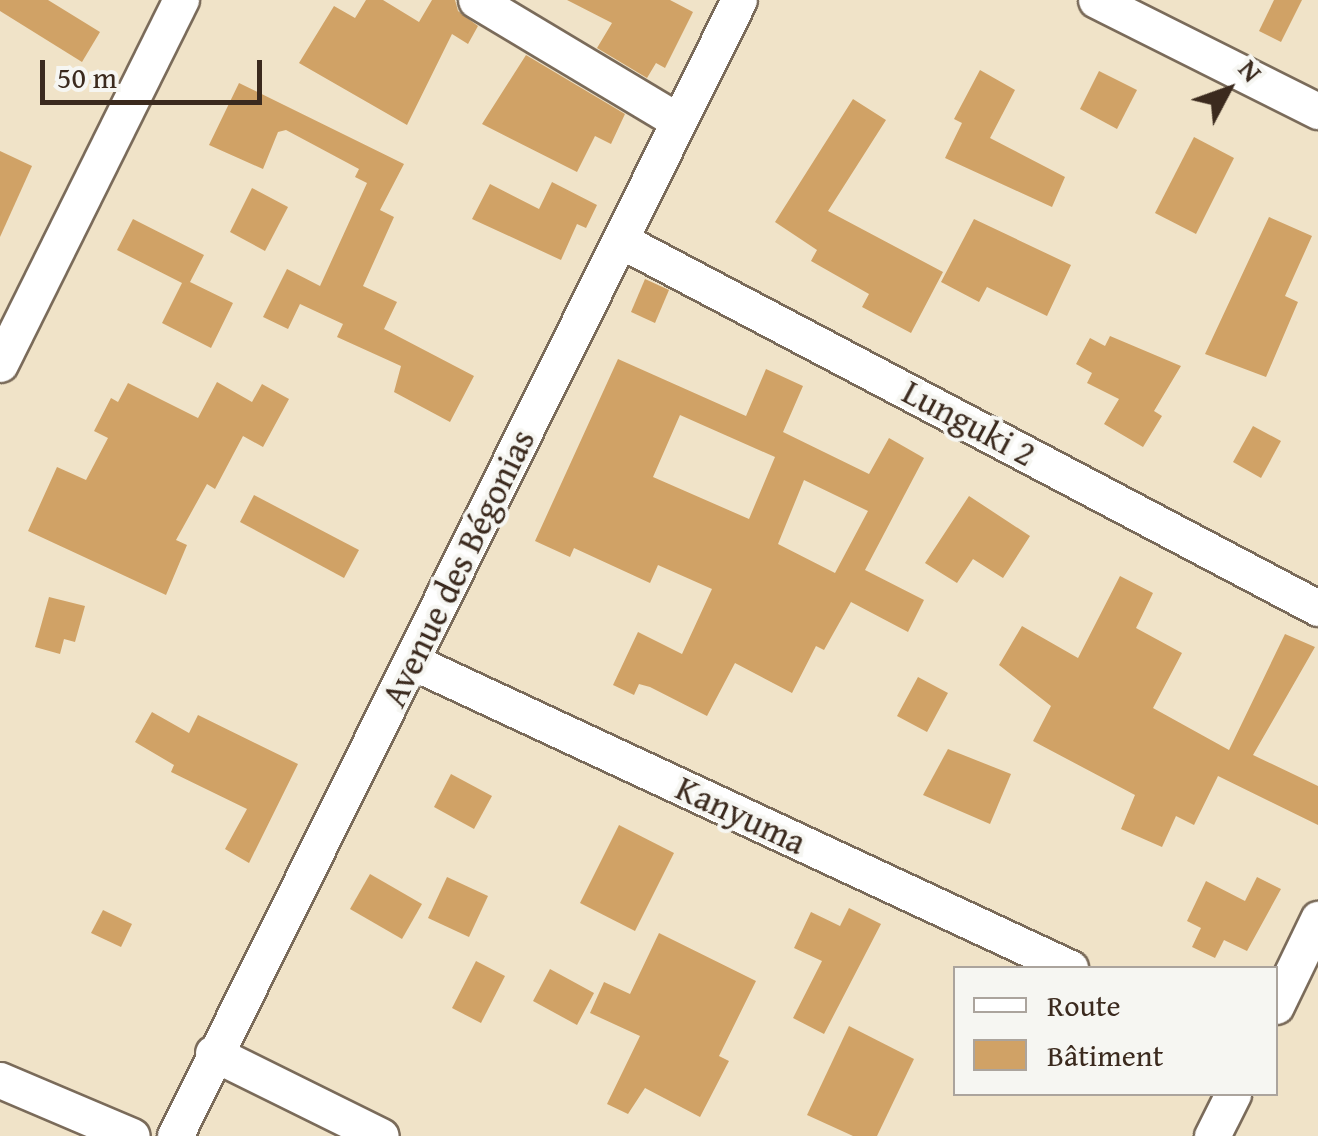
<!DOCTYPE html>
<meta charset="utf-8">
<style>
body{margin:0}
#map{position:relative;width:1318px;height:1136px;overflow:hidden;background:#f0e3c8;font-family:"Gentium Book Plus",serif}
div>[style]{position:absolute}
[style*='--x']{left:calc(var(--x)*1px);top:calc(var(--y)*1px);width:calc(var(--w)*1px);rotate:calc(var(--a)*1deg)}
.building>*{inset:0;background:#d0a266}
.roads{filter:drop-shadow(2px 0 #7a6b5a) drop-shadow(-2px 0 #7a6b5a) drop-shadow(0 2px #7a6b5a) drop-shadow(0 -2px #7a6b5a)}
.minor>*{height:35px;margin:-17.5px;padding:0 17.5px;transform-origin:17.5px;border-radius:17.5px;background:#fff}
span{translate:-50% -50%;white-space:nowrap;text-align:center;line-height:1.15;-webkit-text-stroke:8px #f6f6f2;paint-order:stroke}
.street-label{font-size:35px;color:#3b2a1e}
.legend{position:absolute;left:953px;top:966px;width:325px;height:130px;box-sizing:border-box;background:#f6f6f2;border:2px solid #aba49d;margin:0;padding:12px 18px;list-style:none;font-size:30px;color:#3b2a1e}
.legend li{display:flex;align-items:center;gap:20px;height:50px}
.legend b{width:50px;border:2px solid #aba49d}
.north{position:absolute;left:1178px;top:40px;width:100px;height:100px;-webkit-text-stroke:8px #f6f6f2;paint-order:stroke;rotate:49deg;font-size:28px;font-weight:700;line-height:40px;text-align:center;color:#3b2a1e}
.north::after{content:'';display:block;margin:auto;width:35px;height:45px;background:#3b2a1e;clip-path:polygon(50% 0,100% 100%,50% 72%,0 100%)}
.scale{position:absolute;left:40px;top:60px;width:222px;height:45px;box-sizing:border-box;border:5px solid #3b2a1e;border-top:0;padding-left:12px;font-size:30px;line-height:35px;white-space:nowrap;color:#3b2a1e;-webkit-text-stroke:8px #f6f6f2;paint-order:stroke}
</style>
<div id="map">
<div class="building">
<i style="clip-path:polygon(0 0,48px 0,100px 32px,82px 62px,0 11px)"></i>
<i style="clip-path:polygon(366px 0,383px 0,419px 22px,432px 0,455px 0,458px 11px,478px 26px,468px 44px,452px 34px,407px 125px,299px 63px,334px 6px,355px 18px)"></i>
<i style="clip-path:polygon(567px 0,670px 0,693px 12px,665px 68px,656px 63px,647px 78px,597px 48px,612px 23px)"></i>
<i style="clip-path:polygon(1274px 0,1302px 0,1281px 42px,1259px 31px)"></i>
<i style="clip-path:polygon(526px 55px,625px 114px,611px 144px,595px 136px,577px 172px,482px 124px)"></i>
<i style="clip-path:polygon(980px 70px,1015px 90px,990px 138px,1065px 177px,1052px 207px,945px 158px,962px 123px,954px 119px)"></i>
<i style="clip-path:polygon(1099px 71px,1137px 90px,1117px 129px,1080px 109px)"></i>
<i style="clip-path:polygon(239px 83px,404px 164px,380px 210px,394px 217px,363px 286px,397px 302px,384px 329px,474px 376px,450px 422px,394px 392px,401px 366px,337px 337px,343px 324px,300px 304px,288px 329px,263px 317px,287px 269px,320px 286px,367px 183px,355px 177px,359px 169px,286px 130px,278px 132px,263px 169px,209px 145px)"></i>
<i style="clip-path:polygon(853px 99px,886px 120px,828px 211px,943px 272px,911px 333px,862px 307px,869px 294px,811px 261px,817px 250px,775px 222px)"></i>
<i style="clip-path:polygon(1194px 137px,1234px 158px,1196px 234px,1155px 213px)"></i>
<i style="clip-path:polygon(0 151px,32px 166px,0 237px)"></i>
<i style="clip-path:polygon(552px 182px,597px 205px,586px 228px,577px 224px,561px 260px,472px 219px,490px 184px,539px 209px)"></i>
<i style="clip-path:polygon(252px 188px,288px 207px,265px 251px,230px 232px)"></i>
<i style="clip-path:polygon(1269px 217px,1312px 236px,1285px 296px,1298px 302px,1266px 377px,1205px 354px)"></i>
<i style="clip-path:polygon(133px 219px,204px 255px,190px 282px,233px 303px,211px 348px,162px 323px,182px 283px,117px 250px)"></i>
<i style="clip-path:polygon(974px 219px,1071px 265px,1047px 316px,987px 287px,979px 302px,941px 282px)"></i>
<i style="clip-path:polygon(645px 279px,669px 290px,655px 323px,631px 312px)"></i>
<i style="clip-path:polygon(1110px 336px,1181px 366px,1154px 411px,1162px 416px,1143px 447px,1104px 424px,1119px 399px,1087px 383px,1092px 373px,1076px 364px,1090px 338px,1105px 346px)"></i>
<i style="clip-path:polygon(evenodd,618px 359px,746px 416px,766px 369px,803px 386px,783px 432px,869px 474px,889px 438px,924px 458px,865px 570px,924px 600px,908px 632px,851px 602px,824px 650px,816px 646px,792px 693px,735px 663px,707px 716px,650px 687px,639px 684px,634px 695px,613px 685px,638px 632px,682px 654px,712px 589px,658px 565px,650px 583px,574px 548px,570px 557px,535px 541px,618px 359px,680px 415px,775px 457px,749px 519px,653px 477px,680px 415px,618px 359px,804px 480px,868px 511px,835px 573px,778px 544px,804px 480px)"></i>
<i style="clip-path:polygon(217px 382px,252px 402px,262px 384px,289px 399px,263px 447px,243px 436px,215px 489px,207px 484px,176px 540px,187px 545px,166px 595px,28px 531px,57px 467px,86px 480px,108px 438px,94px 431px,111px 398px,118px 402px,128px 383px,198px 418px)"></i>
<i style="clip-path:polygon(1253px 426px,1281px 441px,1261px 478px,1233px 462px)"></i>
<i style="clip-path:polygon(254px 495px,359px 550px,344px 578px,240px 522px)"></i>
<i style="clip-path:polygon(969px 496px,1030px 536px,1003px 578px,973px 559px,957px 583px,925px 563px)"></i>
<i style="clip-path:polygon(1120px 576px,1153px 593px,1136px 628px,1182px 653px,1153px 708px,1229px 750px,1285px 634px,1315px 647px,1253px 755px,1318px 786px,1318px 825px,1218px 776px,1194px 825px,1176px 816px,1162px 847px,1121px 829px,1135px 795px,1033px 741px,1051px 706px,999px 665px,1022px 626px,1078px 658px)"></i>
<i style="clip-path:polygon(49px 597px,85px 606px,75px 642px,64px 639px,60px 654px,35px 647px)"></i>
<i style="clip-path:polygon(918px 677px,948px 693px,927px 732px,897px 716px)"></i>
<i style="clip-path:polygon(152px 712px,189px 733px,198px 715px,298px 764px,249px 863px,225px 849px,247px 809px,171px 772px,174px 765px,135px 742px)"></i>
<i style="clip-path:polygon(948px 749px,1011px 774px,990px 824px,923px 795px)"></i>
<i style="clip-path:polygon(451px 774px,492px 796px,474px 829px,434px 807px)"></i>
<i style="clip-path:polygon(619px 825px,674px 853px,635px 931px,580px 903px)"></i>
<i style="clip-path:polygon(370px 874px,422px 904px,402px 939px,350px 909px)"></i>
<i style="clip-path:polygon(447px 877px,488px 896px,469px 937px,428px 918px)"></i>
<i style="clip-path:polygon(1257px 877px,1281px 889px,1247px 951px,1224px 940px,1215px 958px,1192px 947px,1201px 928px,1187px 921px,1206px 881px,1245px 901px)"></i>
<i style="clip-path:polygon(849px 908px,881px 924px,824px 1034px,793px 1018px,822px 961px,794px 948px,811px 912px,840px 926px)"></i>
<i style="clip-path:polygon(103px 910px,132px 924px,121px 947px,91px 933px)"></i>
<i style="clip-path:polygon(659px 933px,756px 981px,719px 1056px,729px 1061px,700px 1117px,645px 1088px,628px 1114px,607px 1104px,640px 1036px,590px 1013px,604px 982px,630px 994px)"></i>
<i style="clip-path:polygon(476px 961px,505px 976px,481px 1023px,452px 1008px)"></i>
<i style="clip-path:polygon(550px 969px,594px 993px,577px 1025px,533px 1001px)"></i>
<i style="clip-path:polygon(849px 1026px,914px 1059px,877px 1136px,853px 1136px,807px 1115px)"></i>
</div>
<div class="roads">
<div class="minor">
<i style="--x:476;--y:0;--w:235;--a:30.9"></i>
<i style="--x:1096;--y:0;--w:248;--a:26.6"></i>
<i style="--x:620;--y:240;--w:789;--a:27.8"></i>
<i style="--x:0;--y:364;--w:407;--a:-63.6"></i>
<i style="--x:413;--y:662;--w:725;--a:24.97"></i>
<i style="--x:1276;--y:1006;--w:97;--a:-64.2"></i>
<i style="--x:213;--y:1053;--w:187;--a:26.3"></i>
<i style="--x:0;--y:1080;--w:143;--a:23"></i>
<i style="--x:175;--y:1136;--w:1268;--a:-63.6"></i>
<i style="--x:1212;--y:1136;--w:47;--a:-63.4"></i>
</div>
</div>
<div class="street-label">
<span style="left:969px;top:423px;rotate:28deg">Lunguki 2</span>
<span style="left:458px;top:568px;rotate:-64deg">Avenue des Bégonias</span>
<span style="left:741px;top:815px;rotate:25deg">Kanyuma</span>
</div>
<ul class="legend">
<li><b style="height:12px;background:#fff"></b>Route</li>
<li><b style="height:28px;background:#d0a266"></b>Bâtiment</li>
</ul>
<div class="north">N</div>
<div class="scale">50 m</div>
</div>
